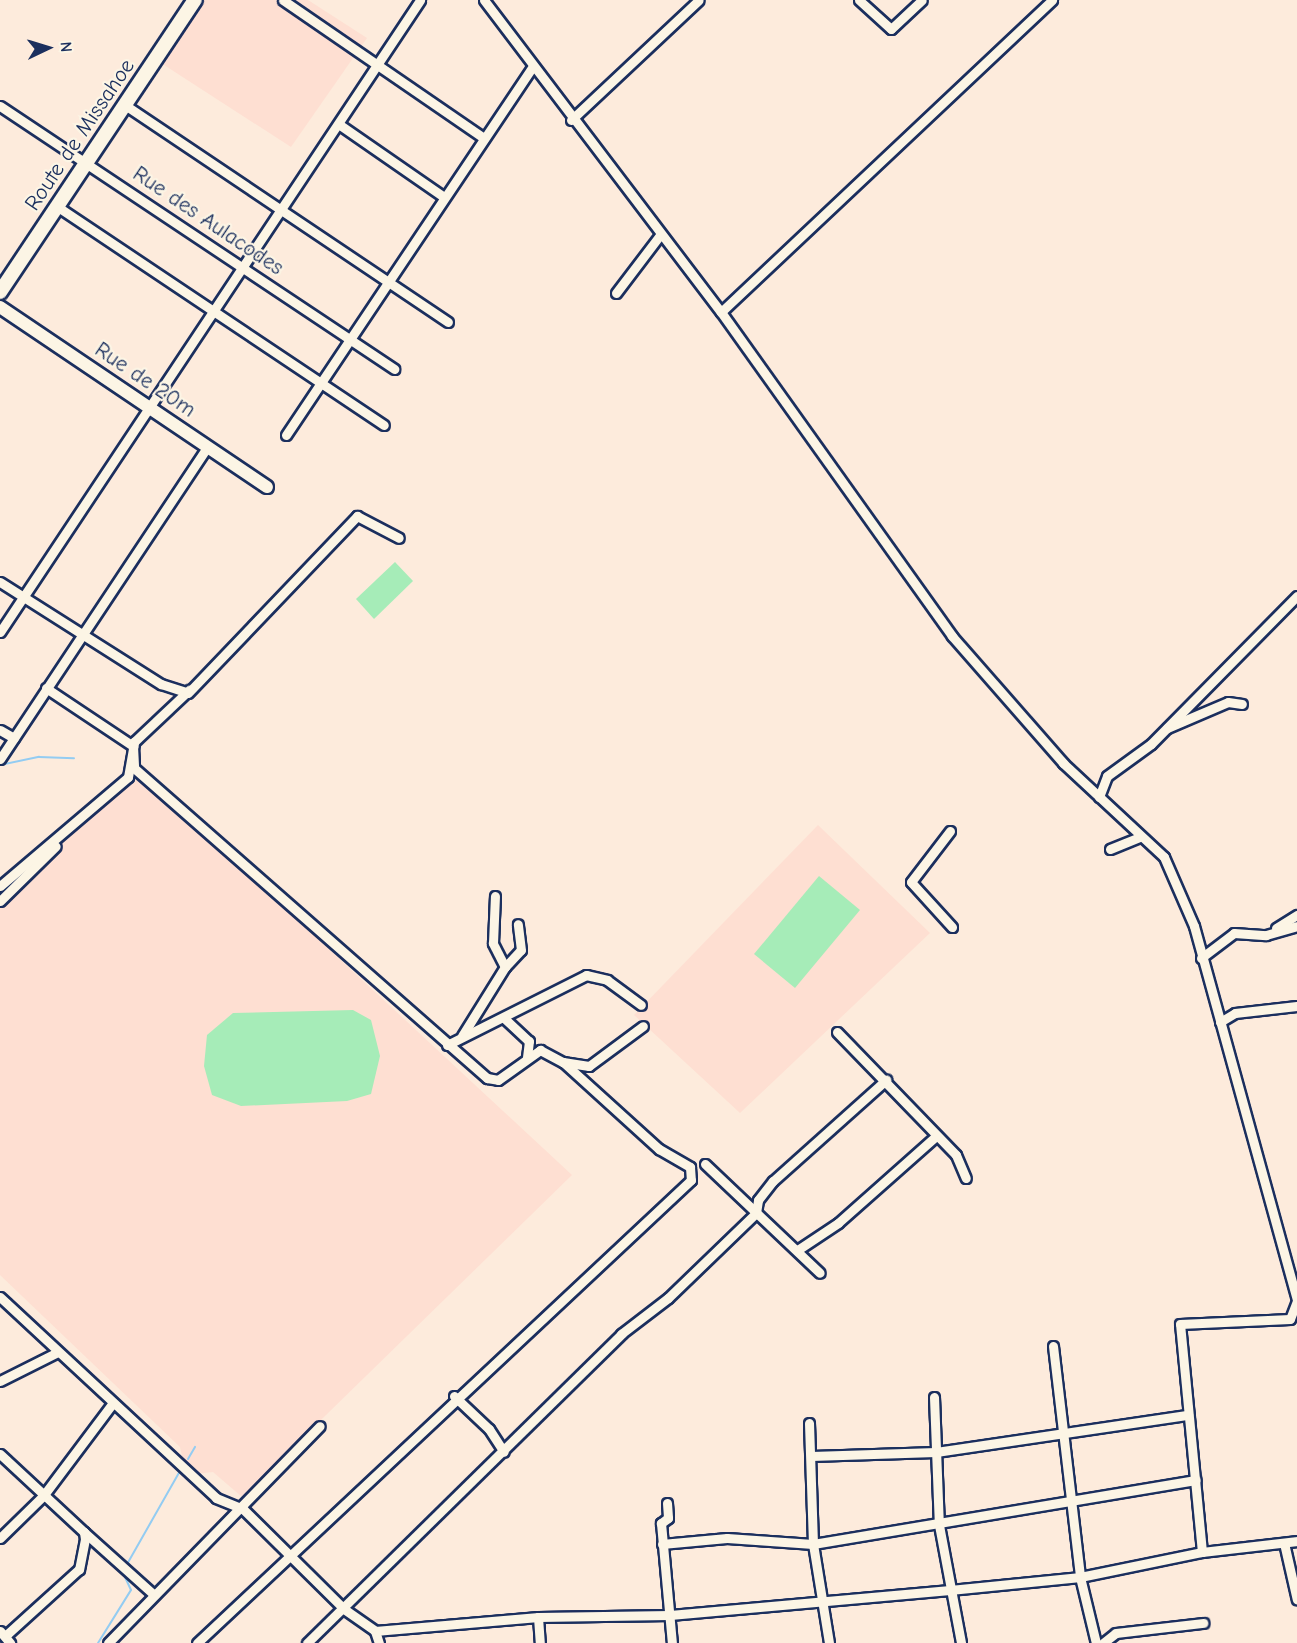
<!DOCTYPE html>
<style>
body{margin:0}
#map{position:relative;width:1297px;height:1643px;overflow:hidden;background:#fdebdc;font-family:"Comic Neue",sans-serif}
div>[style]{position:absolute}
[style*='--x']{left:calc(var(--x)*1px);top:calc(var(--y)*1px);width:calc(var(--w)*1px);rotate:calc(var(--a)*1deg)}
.built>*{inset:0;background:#fedfd2}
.green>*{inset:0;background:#a6ecb8}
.stream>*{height:2px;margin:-1px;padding:0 1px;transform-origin:1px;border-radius:1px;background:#93ccf2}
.roads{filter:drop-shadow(2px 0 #1b2f5e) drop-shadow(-2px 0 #1b2f5e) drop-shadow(0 2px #1b2f5e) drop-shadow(0 -2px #1b2f5e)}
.minor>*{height:9px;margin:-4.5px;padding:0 4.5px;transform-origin:4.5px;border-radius:4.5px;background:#fcf5e5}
.tertiary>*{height:12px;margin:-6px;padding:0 6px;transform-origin:6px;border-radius:6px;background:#fcf5e5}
.secondary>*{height:14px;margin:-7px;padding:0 7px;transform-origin:7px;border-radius:7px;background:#fcf5e5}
span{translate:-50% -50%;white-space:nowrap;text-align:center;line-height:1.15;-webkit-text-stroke:4.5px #fcf5e5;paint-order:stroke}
.street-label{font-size:22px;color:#1b2f5e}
.north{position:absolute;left:18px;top:18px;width:60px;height:60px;-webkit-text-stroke:4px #fcf5e5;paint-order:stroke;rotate:86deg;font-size:16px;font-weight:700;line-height:24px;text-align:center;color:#1b2f5e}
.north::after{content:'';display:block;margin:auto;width:21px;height:27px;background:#1b2f5e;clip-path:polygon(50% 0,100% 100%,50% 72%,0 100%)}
</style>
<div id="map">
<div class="built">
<i style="clip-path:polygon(202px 0,308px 0,367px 38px,291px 147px,161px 63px)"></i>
<i style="clip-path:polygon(134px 768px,572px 1175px,242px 1497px,213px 1472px,195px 1474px,184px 1465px,180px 1447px,0 1275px,0 895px)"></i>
<i style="clip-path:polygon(818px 825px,930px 933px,740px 1113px,634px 1015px)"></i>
</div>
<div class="green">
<i style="clip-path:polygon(395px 562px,413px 581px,374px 619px,356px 599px)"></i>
<i style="clip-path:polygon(819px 876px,860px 910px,795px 988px,754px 954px)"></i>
<i style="clip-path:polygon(353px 1010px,371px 1020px,380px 1056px,371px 1094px,347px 1101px,241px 1106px,212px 1095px,204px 1066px,207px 1035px,233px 1013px)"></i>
</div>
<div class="stream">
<i style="--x:0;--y:765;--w:40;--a:-12"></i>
<i style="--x:39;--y:757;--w:35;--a:2"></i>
<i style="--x:188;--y:1459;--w:14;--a:-60"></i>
<i style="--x:126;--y:1566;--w:109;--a:-60.4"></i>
<i style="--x:98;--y:1643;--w:62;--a:-58.1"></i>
<i style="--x:131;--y:1590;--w:19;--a:-115"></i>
</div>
<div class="roads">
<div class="minor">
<i style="--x:283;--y:0;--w:244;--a:34.5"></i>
<i style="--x:484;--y:0;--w:392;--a:52.8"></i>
<i style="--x:721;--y:312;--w:398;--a:54.5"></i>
<i style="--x:952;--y:636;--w:169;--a:48.8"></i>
<i style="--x:1063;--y:763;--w:138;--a:42.9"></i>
<i style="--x:1164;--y:857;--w:75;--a:66.5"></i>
<i style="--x:1194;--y:926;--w:387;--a:74.6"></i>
<i style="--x:859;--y:0;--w:43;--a:42.2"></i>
<i style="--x:891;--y:29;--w:42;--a:-43.1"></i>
<i style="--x:125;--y:105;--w:389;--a:33.9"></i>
<i style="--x:0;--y:106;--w:474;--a:33.7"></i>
<i style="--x:571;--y:120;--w:175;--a:-43.2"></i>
<i style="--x:340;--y:125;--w:126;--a:34.7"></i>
<i style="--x:58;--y:207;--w:392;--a:33.8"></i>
<i style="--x:616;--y:293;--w:73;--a:-52.8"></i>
<i style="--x:721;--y:312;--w:455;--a:-43.3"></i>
<i style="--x:286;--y:435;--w:442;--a:-56.2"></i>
<i style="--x:0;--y:582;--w:191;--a:32.4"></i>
<i style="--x:161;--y:684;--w:28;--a:18"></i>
<i style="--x:188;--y:693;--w:245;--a:-46.3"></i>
<i style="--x:357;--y:516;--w:47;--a:27.6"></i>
<i style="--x:0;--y:632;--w:759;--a:-56.39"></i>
<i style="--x:46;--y:688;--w:105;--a:33.7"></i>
<i style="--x:133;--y:746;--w:22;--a:87"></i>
<i style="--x:134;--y:768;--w:470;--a:41.3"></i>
<i style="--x:487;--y:1078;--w:11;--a:10"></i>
<i style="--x:498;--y:1080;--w:52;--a:-35.5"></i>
<i style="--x:540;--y:1050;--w:26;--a:28"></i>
<i style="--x:563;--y:1062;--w:130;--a:42.2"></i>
<i style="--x:659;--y:1149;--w:36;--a:30"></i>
<i style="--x:690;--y:1167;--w:13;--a:86"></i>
<i style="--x:691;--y:1180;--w:677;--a:136.86"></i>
<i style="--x:1167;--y:728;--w:66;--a:-23.1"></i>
<i style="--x:1228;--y:702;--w:14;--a:8"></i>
<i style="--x:0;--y:730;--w:16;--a:30"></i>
<i style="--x:0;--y:759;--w:374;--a:-56.4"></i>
<i style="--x:1099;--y:797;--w:22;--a:-69"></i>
<i style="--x:1107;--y:776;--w:54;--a:-36"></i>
<i style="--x:1151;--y:744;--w:208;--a:-45.4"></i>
<i style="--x:950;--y:831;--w:64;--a:127.4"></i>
<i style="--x:911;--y:882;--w:61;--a:47.7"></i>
<i style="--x:1110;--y:849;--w:31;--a:-22"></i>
<i style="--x:0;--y:886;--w:168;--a:-40.4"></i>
<i style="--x:128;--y:777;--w:36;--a:-80"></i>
<i style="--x:134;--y:742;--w:76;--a:-43.4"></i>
<i style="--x:0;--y:901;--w:78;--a:-44.5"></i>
<i style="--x:1276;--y:928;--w:25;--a:-32"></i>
<i style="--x:1201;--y:958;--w:41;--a:-37.1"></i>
<i style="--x:1234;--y:933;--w:32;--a:4"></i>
<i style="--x:1266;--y:935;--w:32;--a:-16"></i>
<i style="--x:505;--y:967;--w:23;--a:-47"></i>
<i style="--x:521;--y:950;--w:26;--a:-97"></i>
<i style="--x:504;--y:1018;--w:34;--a:43"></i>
<i style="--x:529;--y:1041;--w:17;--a:97"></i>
<i style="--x:1220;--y:1022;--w:17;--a:-31"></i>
<i style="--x:1235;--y:1013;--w:62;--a:-6.4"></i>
<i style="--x:837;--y:1032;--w:171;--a:45.9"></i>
<i style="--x:956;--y:1155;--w:25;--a:67"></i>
<i style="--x:462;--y:1036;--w:81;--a:-58.1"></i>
<i style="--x:505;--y:967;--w:27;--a:-117"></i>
<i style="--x:493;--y:943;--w:47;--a:-87.6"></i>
<i style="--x:447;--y:1045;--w:156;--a:-26.7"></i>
<i style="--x:586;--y:975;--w:22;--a:13"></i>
<i style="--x:607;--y:980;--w:42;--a:36.3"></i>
<i style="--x:563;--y:1062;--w:26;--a:9"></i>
<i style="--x:589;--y:1066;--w:67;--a:-36.5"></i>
<i style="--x:705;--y:1164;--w:158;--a:43.5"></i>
<i style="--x:799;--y:1249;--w:47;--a:-33.7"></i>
<i style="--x:838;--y:1223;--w:131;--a:-41.6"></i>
<i style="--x:0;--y:1297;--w:295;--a:42.9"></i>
<i style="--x:216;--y:1498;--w:29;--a:22"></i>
<i style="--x:243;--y:1509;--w:142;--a:44.7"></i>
<i style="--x:344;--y:1609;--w:38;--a:35"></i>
<i style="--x:375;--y:1631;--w:164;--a:-4.9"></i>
<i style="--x:538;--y:1617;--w:132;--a:-0.9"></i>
<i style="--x:670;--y:1615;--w:281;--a:-5.1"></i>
<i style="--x:950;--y:1590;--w:131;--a:-5.7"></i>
<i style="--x:1080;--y:1577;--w:125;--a:-11.6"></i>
<i style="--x:1202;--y:1552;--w:96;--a:-6.6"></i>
<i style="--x:1053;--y:1346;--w:233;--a:83.3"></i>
<i style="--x:1080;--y:1577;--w:68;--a:76.4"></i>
<i style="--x:0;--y:1381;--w:63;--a:-26.6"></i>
<i style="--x:454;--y:1396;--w:48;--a:43.3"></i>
<i style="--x:489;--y:1429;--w:27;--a:57"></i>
<i style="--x:934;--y:1397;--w:128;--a:87.8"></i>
<i style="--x:939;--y:1525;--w:120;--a:79.4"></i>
<i style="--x:809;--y:1423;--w:121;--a:88.1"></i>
<i style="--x:813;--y:1544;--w:100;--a:80.8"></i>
<i style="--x:0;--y:1454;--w:115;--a:42.9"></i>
<i style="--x:84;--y:1532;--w:7;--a:82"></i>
<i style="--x:85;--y:1539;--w:31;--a:101"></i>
<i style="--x:79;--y:1569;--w:100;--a:137.8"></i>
<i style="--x:811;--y:1456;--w:125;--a:-1.8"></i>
<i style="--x:936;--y:1452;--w:255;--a:-8.4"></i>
<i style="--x:667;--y:1503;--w:15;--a:86"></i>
<i style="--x:668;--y:1518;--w:9;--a:144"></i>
<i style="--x:661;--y:1523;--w:121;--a:84.8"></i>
<i style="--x:84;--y:1532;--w:91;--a:41.9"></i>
<i style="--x:0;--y:1538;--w:60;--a:-44.3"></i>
<i style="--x:43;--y:1496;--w:115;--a:-53.1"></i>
<i style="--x:1284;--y:1543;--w:58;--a:77.2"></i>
<i style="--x:662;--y:1544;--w:65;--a:-5.3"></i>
<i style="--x:727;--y:1538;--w:86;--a:4"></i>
<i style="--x:813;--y:1544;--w:388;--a:-9.5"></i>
<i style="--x:1202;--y:1552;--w:229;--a:-95.5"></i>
<i style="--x:1180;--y:1324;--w:110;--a:-2.6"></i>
<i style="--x:1290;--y:1319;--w:19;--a:-69"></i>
<i style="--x:538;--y:1617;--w:26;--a:86"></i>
<i style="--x:0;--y:1631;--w:16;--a:50"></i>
<i style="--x:375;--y:1631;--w:13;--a:72"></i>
<i style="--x:108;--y:1643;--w:303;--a:-45.7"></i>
<i style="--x:307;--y:1643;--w:441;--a:-44.5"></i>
<i style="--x:621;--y:1334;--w:59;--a:-37.5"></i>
<i style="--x:668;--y:1298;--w:122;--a:-44"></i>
<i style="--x:756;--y:1213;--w:13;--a:-81"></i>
<i style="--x:758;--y:1200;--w:24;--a:-52"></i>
<i style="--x:773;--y:1181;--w:152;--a:-41.8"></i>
<i style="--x:1103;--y:1643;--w:16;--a:-38"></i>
<i style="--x:1116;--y:1633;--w:88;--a:-6.6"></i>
</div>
<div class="tertiary">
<i style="--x:0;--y:307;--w:322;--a:34"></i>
</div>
<div class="secondary">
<i style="--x:0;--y:292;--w:351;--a:-56.3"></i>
</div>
</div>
<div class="street-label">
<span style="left:80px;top:135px;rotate:-56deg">Route de Missahoe</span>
<span style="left:208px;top:221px;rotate:34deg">Rue des Aulacodes</span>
<span style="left:145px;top:380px;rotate:34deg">Rue de 20m</span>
</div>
<div class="north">N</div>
</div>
